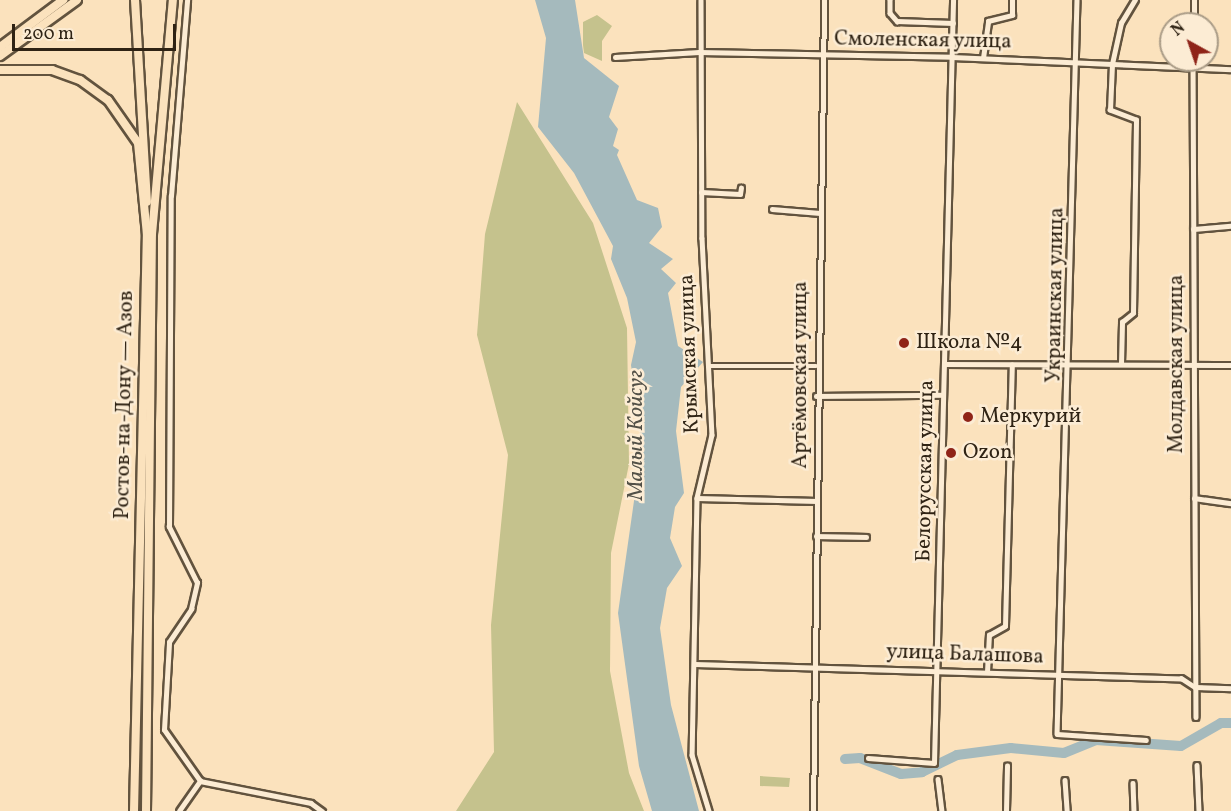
<!DOCTYPE html>
<meta charset="utf-8">
<style>
body{margin:0}
#map{position:relative;width:1231px;height:811px;overflow:hidden;background:#fbe2bd;font-family:Vollkorn,serif}
div>[style]{position:absolute}
[style*='--x']{left:calc(var(--x)*1px);top:calc(var(--y)*1px);width:calc(var(--w)*1px);rotate:calc(var(--a)*1deg)}
.green>*{inset:0;background:#c5c28d}
.water>*{inset:0;background:#a5babd}
.river>*{height:10px;margin:-5px;padding:0 5px;transform-origin:5px;border-radius:5px;background:#a5babd}
.roads{filter:drop-shadow(2px 0 #62533e) drop-shadow(-2px 0 #62533e) drop-shadow(0 2px #62533e) drop-shadow(0 -2px #62533e)}
.minor>*{height:4.5px;margin:-2.25px;padding:0 2.25px;transform-origin:2.25px;border-radius:2.25px;background:#fcecd4}
.primary>*{height:8px;margin:-4px;padding:0 4px;transform-origin:4px;border-radius:4px;background:#fbe2bd}
.trunk>*{height:8px;margin:-4px;padding:0 4px;transform-origin:4px;border-radius:4px;background:#fbe2bd}
.dots>*{width:16px;height:16px;translate:-50% -50%;box-sizing:border-box;border:3px solid #fcecd4;border-radius:50%}
span{translate:-50% -50%;white-space:nowrap;text-align:center;line-height:1.15;-webkit-text-stroke:5px #fcecd4;paint-order:stroke}
.street-label{font-size:21px;color:#2f2314}
.poi-label{font-size:21px;color:#2f2314}
.left{translate:0 -50%;text-align:left}
.water-label{font-size:22px;color:#525047;font-style:italic}
.north{position:absolute;left:1159px;top:12px;width:60px;height:60px;box-sizing:border-box;background:#fcecd4;border:2px solid #aa9c87;border-radius:50%;rotate:320deg;font-size:16px;font-weight:700;line-height:24px;text-align:center;color:#2f2314}
.north::after{content:'';display:block;margin:auto;width:21px;height:27px;background:#8f2418;clip-path:polygon(50% 0,100% 100%,50% 72%,0 100%)}
.scale{position:absolute;left:12px;top:24px;width:164px;height:27px;box-sizing:border-box;border:3px solid #2f2314;border-top:0;padding-left:8px;font-size:18px;line-height:21px;white-space:nowrap;color:#2f2314;-webkit-text-stroke:4px #fcecd4;paint-order:stroke}
</style>
<div id="map">
<div class="green">
<i style="clip-path:polygon(597px 15px,612px 26px,602px 41px,602px 61px,584px 53px,583px 45px,583px 22px)"></i>
<i style="clip-path:polygon(517px 102px,593px 223px,627px 328px,629px 464px,611px 553px,610px 671px,629px 773px,644px 811px,456px 811px,494px 752px,491px 625px,508px 455px,477px 335px,485px 234px)"></i>
<i style="clip-path:polygon(760px 776px,790px 778px,789px 787px,760px 786px)"></i>
</div>
<div class="water">
<i style="clip-path:polygon(535px 0,575px 0,584px 58px,619px 86px,609px 117px,618px 129px,613px 146px,619px 150px,617px 155px,637px 200px,658px 208px,662px 227px,649px 243px,673px 259px,661px 269px,676px 283px,668px 293px,678px 346px,703px 362px,681px 387px,676px 431px,684px 493px,675px 507px,670px 538px,682px 566px,667px 588px,660px 628px,671px 705px,699px 811px,652px 811px,639px 766px,618px 613px,642px 445px,631px 365px,636px 342px,627px 298px,611px 259px,613px 246px,574px 173px,538px 127px,546px 38px)"></i>
</div>
<div class="river">
<i style="--x:845;--y:759;--w:15;--a:-4"></i>
<i style="--x:860;--y:758;--w:44;--a:21.3"></i>
<i style="--x:901;--y:774;--w:21;--a:-5"></i>
<i style="--x:922;--y:772;--w:39;--a:-26"></i>
<i style="--x:957;--y:755;--w:54;--a:-7.4"></i>
<i style="--x:1011;--y:748;--w:53;--a:5.4"></i>
<i style="--x:1064;--y:753;--w:35;--a:-22"></i>
<i style="--x:1096;--y:740;--w:85;--a:4"></i>
<i style="--x:1181;--y:746;--w:46;--a:-29.9"></i>
<i style="--x:1221;--y:723;--w:10;--a:0"></i>
</div>
<div class="roads">
<div class="minor">
<i style="--x:701;--y:0;--w:238;--a:89.8"></i>
<i style="--x:702;--y:238;--w:197;--a:87.1"></i>
<i style="--x:712;--y:435;--w:65;--a:103.4"></i>
<i style="--x:697;--y:498;--w:257;--a:91.1"></i>
<i style="--x:692;--y:755;--w:59;--a:73.1"></i>
<i style="--x:890;--y:0;--w:13;--a:90"></i>
<i style="--x:890;--y:13;--w:11;--a:49"></i>
<i style="--x:897;--y:21;--w:56;--a:2"></i>
<i style="--x:1077;--y:0;--w:734;--a:91.56"></i>
<i style="--x:1057;--y:734;--w:89;--a:3.9"></i>
<i style="--x:1194;--y:24;--w:24;--a:-90"></i>
<i style="--x:615;--y:57;--w:84;--a:-3.4"></i>
<i style="--x:699;--y:52;--w:253;--a:1.1"></i>
<i style="--x:952;--y:57;--w:279;--a:2.5"></i>
<i style="--x:983;--y:58;--w:37;--a:-82"></i>
<i style="--x:988;--y:21;--w:25;--a:-14"></i>
<i style="--x:1012;--y:15;--w:15;--a:-90"></i>
<i style="--x:1193;--y:60;--w:657;--a:89.74"></i>
<i style="--x:701;--y:192;--w:39;--a:3"></i>
<i style="--x:740;--y:194;--w:6;--a:-81"></i>
<i style="--x:772;--y:209;--w:48;--a:4.8"></i>
<i style="--x:1193;--y:229;--w:38;--a:-5"></i>
<i style="--x:944;--y:364;--w:287;--a:0.2"></i>
<i style="--x:1121;--y:364;--w:42;--a:-88.6"></i>
<i style="--x:1122;--y:322;--w:14;--a:-39"></i>
<i style="--x:1133;--y:313;--w:193;--a:-89.1"></i>
<i style="--x:1136;--y:120;--w:28;--a:-159"></i>
<i style="--x:1110;--y:110;--w:46;--a:-87.5"></i>
<i style="--x:1112;--y:64;--w:42;--a:-77.6"></i>
<i style="--x:1121;--y:23;--w:27;--a:-59"></i>
<i style="--x:708;--y:366;--w:108;--a:0"></i>
<i style="--x:816;--y:396;--w:127;--a:-0.5"></i>
<i style="--x:697;--y:498;--w:120;--a:1.4"></i>
<i style="--x:1194;--y:498;--w:37;--a:8"></i>
<i style="--x:816;--y:536;--w:50;--a:1.1"></i>
<i style="--x:695;--y:664;--w:486;--a:1.7"></i>
<i style="--x:1181;--y:678;--w:17;--a:33"></i>
<i style="--x:1195;--y:687;--w:36;--a:2"></i>
<i style="--x:987;--y:672;--w:37;--a:-87"></i>
<i style="--x:989;--y:635;--w:18;--a:-29"></i>
<i style="--x:1005;--y:626;--w:261;--a:-88.5"></i>
<i style="--x:868;--y:758;--w:66;--a:4.3"></i>
<i style="--x:934;--y:763;--w:763;--a:-88.57"></i>
<i style="--x:1197;--y:765;--w:46;--a:87.5"></i>
<i style="--x:938;--y:779;--w:32;--a:83"></i>
<i style="--x:1065;--y:780;--w:31;--a:86"></i>
<i style="--x:200;--y:781;--w:113;--a:11.2"></i>
<i style="--x:311;--y:803;--w:14;--a:36"></i>
<i style="--x:1133;--y:783;--w:28;--a:88"></i>
<i style="--x:179;--y:811;--w:37;--a:-55"></i>
<i style="--x:200;--y:781;--w:62;--a:-125.2"></i>
<i style="--x:164;--y:730;--w:88;--a:-86.7"></i>
<i style="--x:169;--y:642;--w:40;--a:-56"></i>
<i style="--x:191;--y:609;--w:27;--a:-77"></i>
<i style="--x:197;--y:583;--w:63;--a:-116.6"></i>
<i style="--x:169;--y:527;--w:331;--a:-89.7"></i>
<i style="--x:171;--y:196;--w:197;--a:-85.3"></i>
<i style="--x:813;--y:811;--w:811;--a:-89.22"></i>
<i style="--x:1006;--y:811;--w:45;--a:-88.7"></i>
</div>
<div class="primary">
<i style="--x:135;--y:0;--w:202;--a:86.6"></i>
<i style="--x:134;--y:811;--w:582;--a:-88.72"></i>
<i style="--x:146;--y:811;--w:582;--a:-89.41"></i>
</div>
<div class="trunk">
<i style="--x:0;--y:47;--w:79;--a:-36.7"></i>
<i style="--x:0;--y:56;--w:95;--a:-36"></i>
<i style="--x:0;--y:70;--w:52;--a:0"></i>
<i style="--x:52;--y:70;--w:30;--a:20"></i>
<i style="--x:80;--y:80;--w:34;--a:36"></i>
<i style="--x:108;--y:100;--w:52;--a:55.1"></i>
<i style="--x:138;--y:143;--w:92;--a:84.4"></i>
<i style="--x:152;--y:234;--w:235;--a:-84.9"></i>
</div>
</div>
<div class="dots">
<i style="left:904px;top:343px;background:#8f2418"></i>
<i style="left:968px;top:417px;background:#8f2418"></i>
<i style="left:951px;top:453px;background:#8f2418"></i>
</div>
<div class="street-label">
<span style="left:923px;top:41px;rotate:1deg">Смоленская улица</span>
<span style="left:1056px;top:295px;rotate:-89deg">Украинская улица</span>
<span style="left:690px;top:354px;rotate:-92deg">Крымская улица</span>
<span style="left:1177px;top:364px;rotate:-90deg">Молдавская улица</span>
<span style="left:801px;top:375px;rotate:-90deg">Артёмовская улица</span>
<span style="left:125px;top:405px;rotate:-89deg">Ростов-на-Дону — Азов</span>
<span style="left:926px;top:471px;rotate:-89deg">Белорусская улица</span>
<span style="left:965px;top:655px;rotate:2deg">улица Балашова</span>
</div>
<div class="poi-label">
<span class="left" style="left:916px;top:343px">Школа №4</span>
<span class="left" style="left:980px;top:417px">Меркурий</span>
<span class="left" style="left:963px;top:453px">Ozon</span>
</div>
<div class="water-label">
<span style="left:637px;top:435px;rotate:-90deg">Малый Койсуг</span>
</div>
<div class="north">N</div>
<div class="scale">200 m</div>
</div>
